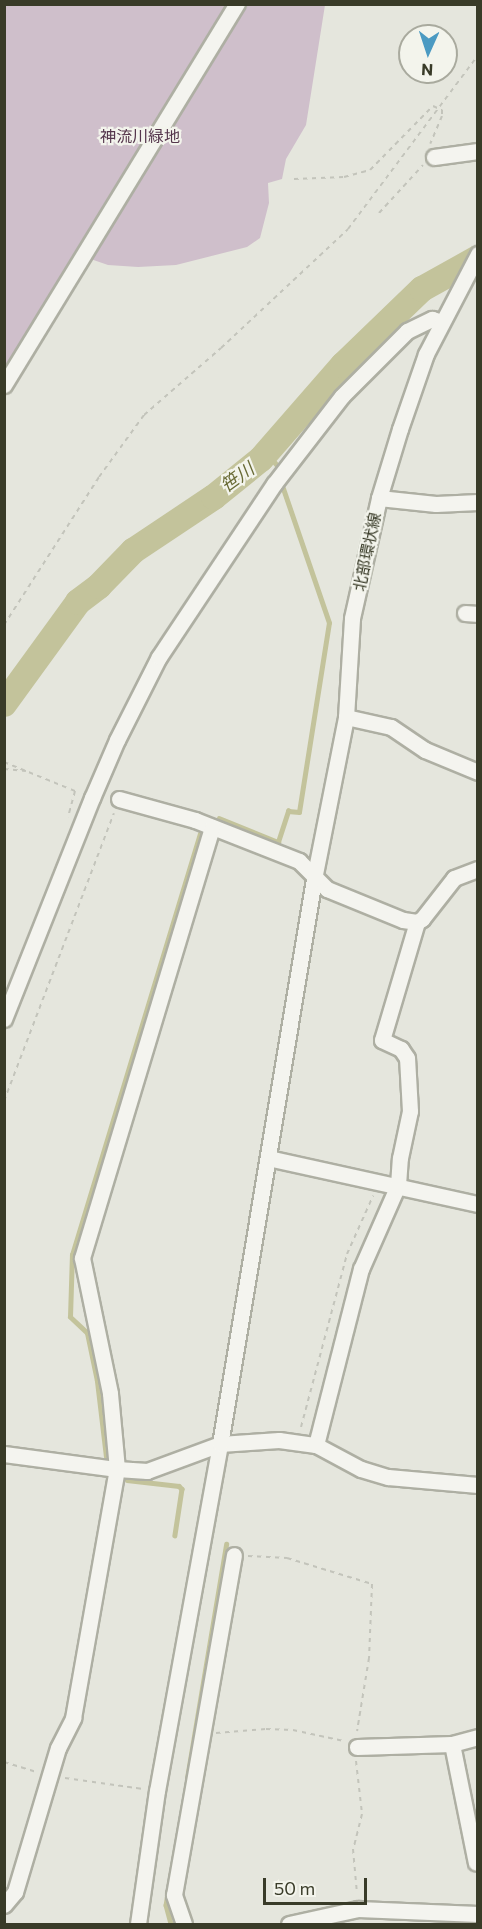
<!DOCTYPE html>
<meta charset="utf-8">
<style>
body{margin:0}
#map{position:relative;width:482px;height:1929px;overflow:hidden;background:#e5e6dd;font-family:Commissioner,"Noto Sans JP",sans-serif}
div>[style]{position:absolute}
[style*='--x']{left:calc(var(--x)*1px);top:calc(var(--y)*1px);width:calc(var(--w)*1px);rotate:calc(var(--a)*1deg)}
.green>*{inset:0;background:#cfbfcb}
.stream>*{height:4.5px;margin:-2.25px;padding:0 2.25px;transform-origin:2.25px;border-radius:2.25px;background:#c3c39b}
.river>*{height:26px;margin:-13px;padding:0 13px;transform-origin:13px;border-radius:13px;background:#c3c39b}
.path>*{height:2px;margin-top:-1px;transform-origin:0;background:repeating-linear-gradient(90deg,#c3c4bb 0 4.5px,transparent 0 9px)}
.roads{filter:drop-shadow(2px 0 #aeafa3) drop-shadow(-2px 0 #aeafa3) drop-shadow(0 2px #aeafa3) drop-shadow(0 -2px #aeafa3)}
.minor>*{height:15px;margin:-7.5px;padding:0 7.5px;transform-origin:7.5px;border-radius:7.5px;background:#f4f4ef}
span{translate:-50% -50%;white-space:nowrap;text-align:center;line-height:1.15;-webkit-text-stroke:4.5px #f3f4ec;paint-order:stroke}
.park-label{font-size:16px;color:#55364c}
.street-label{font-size:16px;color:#393b28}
.water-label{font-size:18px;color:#696b36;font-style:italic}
.frame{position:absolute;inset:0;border:6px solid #393b28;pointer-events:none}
.north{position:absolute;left:398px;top:24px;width:60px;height:60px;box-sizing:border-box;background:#f3f4ec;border:2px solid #a9aa9e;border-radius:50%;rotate:183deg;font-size:16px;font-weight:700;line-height:24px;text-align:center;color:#393b28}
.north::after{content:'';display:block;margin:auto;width:21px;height:27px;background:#4b9ac2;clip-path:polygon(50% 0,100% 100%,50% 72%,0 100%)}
.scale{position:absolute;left:263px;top:1878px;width:104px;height:27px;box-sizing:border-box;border:3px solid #393b28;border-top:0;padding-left:8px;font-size:18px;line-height:21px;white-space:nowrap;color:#393b28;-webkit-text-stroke:4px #f3f4ec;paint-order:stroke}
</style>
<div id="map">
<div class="green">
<i style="clip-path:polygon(5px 5px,325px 5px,306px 125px,286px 159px,282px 179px,268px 183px,269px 203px,260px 238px,247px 247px,176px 265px,138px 267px,108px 265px,79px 255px,5px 375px)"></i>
</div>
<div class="stream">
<i style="--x:267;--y:453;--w:17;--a:50"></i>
<i style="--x:219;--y:818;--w:64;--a:22.1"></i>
<i style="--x:278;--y:842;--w:33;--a:-72"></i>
<i style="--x:288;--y:811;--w:11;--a:5"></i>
<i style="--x:299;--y:812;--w:191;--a:-81"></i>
<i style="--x:329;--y:623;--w:142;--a:-108.9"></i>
<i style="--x:106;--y:1457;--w:77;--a:-96.8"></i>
<i style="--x:97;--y:1381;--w:49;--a:-101.8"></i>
<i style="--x:87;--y:1333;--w:23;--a:-137"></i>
<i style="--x:70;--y:1317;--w:62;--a:-88.2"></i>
<i style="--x:72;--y:1255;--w:440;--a:-73.1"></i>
<i style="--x:127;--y:1480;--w:52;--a:6.6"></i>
<i style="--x:179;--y:1486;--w:4;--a:45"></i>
<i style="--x:182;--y:1489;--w:47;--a:98.7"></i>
<i style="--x:187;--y:1778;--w:237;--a:-80.5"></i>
<i style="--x:168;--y:1893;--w:12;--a:99"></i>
<i style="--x:166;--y:1905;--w:20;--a:75"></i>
</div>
<div class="river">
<i style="--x:4;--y:704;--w:126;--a:-54"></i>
<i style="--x:78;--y:602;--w:26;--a:-37"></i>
<i style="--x:99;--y:586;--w:49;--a:-45.8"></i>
<i style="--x:133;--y:551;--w:97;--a:-33.7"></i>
<i style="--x:214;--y:497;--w:60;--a:-39"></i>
<i style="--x:261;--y:459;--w:125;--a:-48.9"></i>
<i style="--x:343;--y:365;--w:110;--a:-43.9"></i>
<i style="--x:422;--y:289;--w:64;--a:-29"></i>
</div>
<div class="path">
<i style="--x:294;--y:179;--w:50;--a:-2.3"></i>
<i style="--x:344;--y:177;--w:27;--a:-15"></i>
<i style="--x:370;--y:170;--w:90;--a:-45.5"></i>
<i style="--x:433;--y:106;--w:10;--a:24"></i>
<i style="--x:442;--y:110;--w:6;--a:90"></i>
<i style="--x:442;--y:116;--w:30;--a:113"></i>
<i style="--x:379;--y:213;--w:65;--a:-47.5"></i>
<i style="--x:4;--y:625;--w:176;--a:-57.3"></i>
<i style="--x:99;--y:477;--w:77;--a:-54"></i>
<i style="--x:144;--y:415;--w:102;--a:-41"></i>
<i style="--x:221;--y:348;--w:174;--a:-43.1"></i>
<i style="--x:348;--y:229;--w:217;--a:-53.2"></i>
<i style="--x:4;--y:762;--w:77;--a:22.2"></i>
<i style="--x:75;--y:791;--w:27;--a:105"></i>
<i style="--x:4;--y:769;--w:22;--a:5"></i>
<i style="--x:4;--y:1101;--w:308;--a:-69.1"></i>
<i style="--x:301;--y:1427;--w:179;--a:-75.1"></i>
<i style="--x:347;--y:1254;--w:64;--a:-65.9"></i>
<i style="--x:248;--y:1556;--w:39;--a:3"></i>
<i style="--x:287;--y:1558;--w:89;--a:17"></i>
<i style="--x:372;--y:1584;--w:74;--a:92.3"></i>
<i style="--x:369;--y:1658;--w:74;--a:99.3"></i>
<i style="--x:216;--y:1733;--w:50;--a:-4.6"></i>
<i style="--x:266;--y:1729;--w:27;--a:2"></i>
<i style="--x:293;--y:1730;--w:52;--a:12.2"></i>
<i style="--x:356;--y:1761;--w:53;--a:83.5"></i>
<i style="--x:362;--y:1814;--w:36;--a:104"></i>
<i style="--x:353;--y:1849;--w:45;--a:84.9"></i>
<i style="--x:4;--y:1762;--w:34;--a:17"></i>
<i style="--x:65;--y:1778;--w:79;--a:8"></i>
</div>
<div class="roads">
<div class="minor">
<i style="--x:434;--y:157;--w:44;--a:-7.8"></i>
<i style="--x:4;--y:385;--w:447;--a:-58.6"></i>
<i style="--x:379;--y:498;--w:57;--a:6"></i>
<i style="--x:436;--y:504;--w:42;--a:-2.7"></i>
<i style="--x:465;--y:613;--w:13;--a:4"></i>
<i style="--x:346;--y:717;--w:46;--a:12.5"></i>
<i style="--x:391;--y:727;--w:41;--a:34.1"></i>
<i style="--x:425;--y:750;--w:57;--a:22.5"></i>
<i style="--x:119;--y:799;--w:79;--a:15.4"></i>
<i style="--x:195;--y:820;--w:112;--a:21.5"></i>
<i style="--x:299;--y:861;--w:40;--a:45"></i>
<i style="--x:327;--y:889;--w:82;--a:22.2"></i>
<i style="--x:403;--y:920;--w:14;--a:8"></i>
<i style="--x:417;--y:922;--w:6;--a:-31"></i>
<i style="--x:422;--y:919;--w:52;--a:-52"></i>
<i style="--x:454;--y:878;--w:26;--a:-21"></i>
<i style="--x:4;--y:1019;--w:238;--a:-68.3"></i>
<i style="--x:92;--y:798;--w:63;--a:-66.7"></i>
<i style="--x:117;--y:740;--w:93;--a:-63.2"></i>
<i style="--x:159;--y:657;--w:208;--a:-56.4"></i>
<i style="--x:274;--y:484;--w:111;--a:-52.3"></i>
<i style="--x:342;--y:396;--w:92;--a:-45"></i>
<i style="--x:407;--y:331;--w:28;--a:-26"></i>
<i style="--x:432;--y:319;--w:10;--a:17"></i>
<i style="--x:268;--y:1158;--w:215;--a:12.4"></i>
<i style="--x:316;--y:1445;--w:182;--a:-75.7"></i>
<i style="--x:361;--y:1269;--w:92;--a:-66.2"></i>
<i style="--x:398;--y:1185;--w:27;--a:-86"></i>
<i style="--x:400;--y:1158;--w:48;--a:-78"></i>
<i style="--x:410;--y:1111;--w:53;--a:-93.2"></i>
<i style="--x:407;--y:1058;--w:11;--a:-124"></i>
<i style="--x:401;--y:1049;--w:21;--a:-155"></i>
<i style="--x:382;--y:1040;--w:123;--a:-73.5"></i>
<i style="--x:4;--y:1454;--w:114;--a:7.6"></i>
<i style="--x:117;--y:1469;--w:30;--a:4"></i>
<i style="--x:147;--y:1471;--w:78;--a:-20.3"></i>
<i style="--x:220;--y:1444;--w:59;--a:-3.9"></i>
<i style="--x:279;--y:1440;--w:37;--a:8"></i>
<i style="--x:316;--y:1445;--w:51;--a:28.1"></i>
<i style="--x:361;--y:1469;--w:28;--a:17"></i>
<i style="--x:388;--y:1477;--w:90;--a:5.1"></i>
<i style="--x:452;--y:1744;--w:121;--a:78.6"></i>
<i style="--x:357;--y:1747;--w:95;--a:-1.8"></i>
<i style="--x:452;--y:1744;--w:27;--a:-15"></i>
<i style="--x:4;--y:1905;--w:17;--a:-50"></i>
<i style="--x:15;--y:1892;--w:150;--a:-73.4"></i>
<i style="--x:58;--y:1748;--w:34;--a:-63"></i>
<i style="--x:73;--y:1718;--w:253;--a:-80"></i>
<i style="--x:117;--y:1469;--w:76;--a:-95.3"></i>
<i style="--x:110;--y:1393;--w:138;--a:-101.7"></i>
<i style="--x:82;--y:1258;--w:450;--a:-73.2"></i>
<i style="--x:138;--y:1924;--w:134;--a:-81.9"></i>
<i style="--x:157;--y:1791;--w:353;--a:-79.7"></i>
<i style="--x:220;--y:1444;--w:573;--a:-80.55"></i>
<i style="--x:314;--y:879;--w:165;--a:-78.8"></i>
<i style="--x:346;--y:717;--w:99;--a:-86.5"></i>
<i style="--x:352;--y:618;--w:123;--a:-77.3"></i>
<i style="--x:379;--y:498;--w:72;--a:-73.1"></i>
<i style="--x:400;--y:429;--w:79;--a:-70.9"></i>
<i style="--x:426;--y:354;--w:113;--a:-62.5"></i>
<i style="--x:184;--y:1924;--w:31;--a:-109"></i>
<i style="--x:174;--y:1895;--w:345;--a:-80"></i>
<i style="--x:289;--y:1924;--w:71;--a:-12.3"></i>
<i style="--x:358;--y:1909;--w:120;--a:2.4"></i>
</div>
</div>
<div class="park-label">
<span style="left:140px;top:136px">神流川緑地</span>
</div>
<div class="street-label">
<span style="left:367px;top:552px;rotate:-78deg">北部環状線</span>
</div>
<div class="water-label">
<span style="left:237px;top:477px;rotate:-36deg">笹川</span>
</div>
<div class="frame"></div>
<div class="north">N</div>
<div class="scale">50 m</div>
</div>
